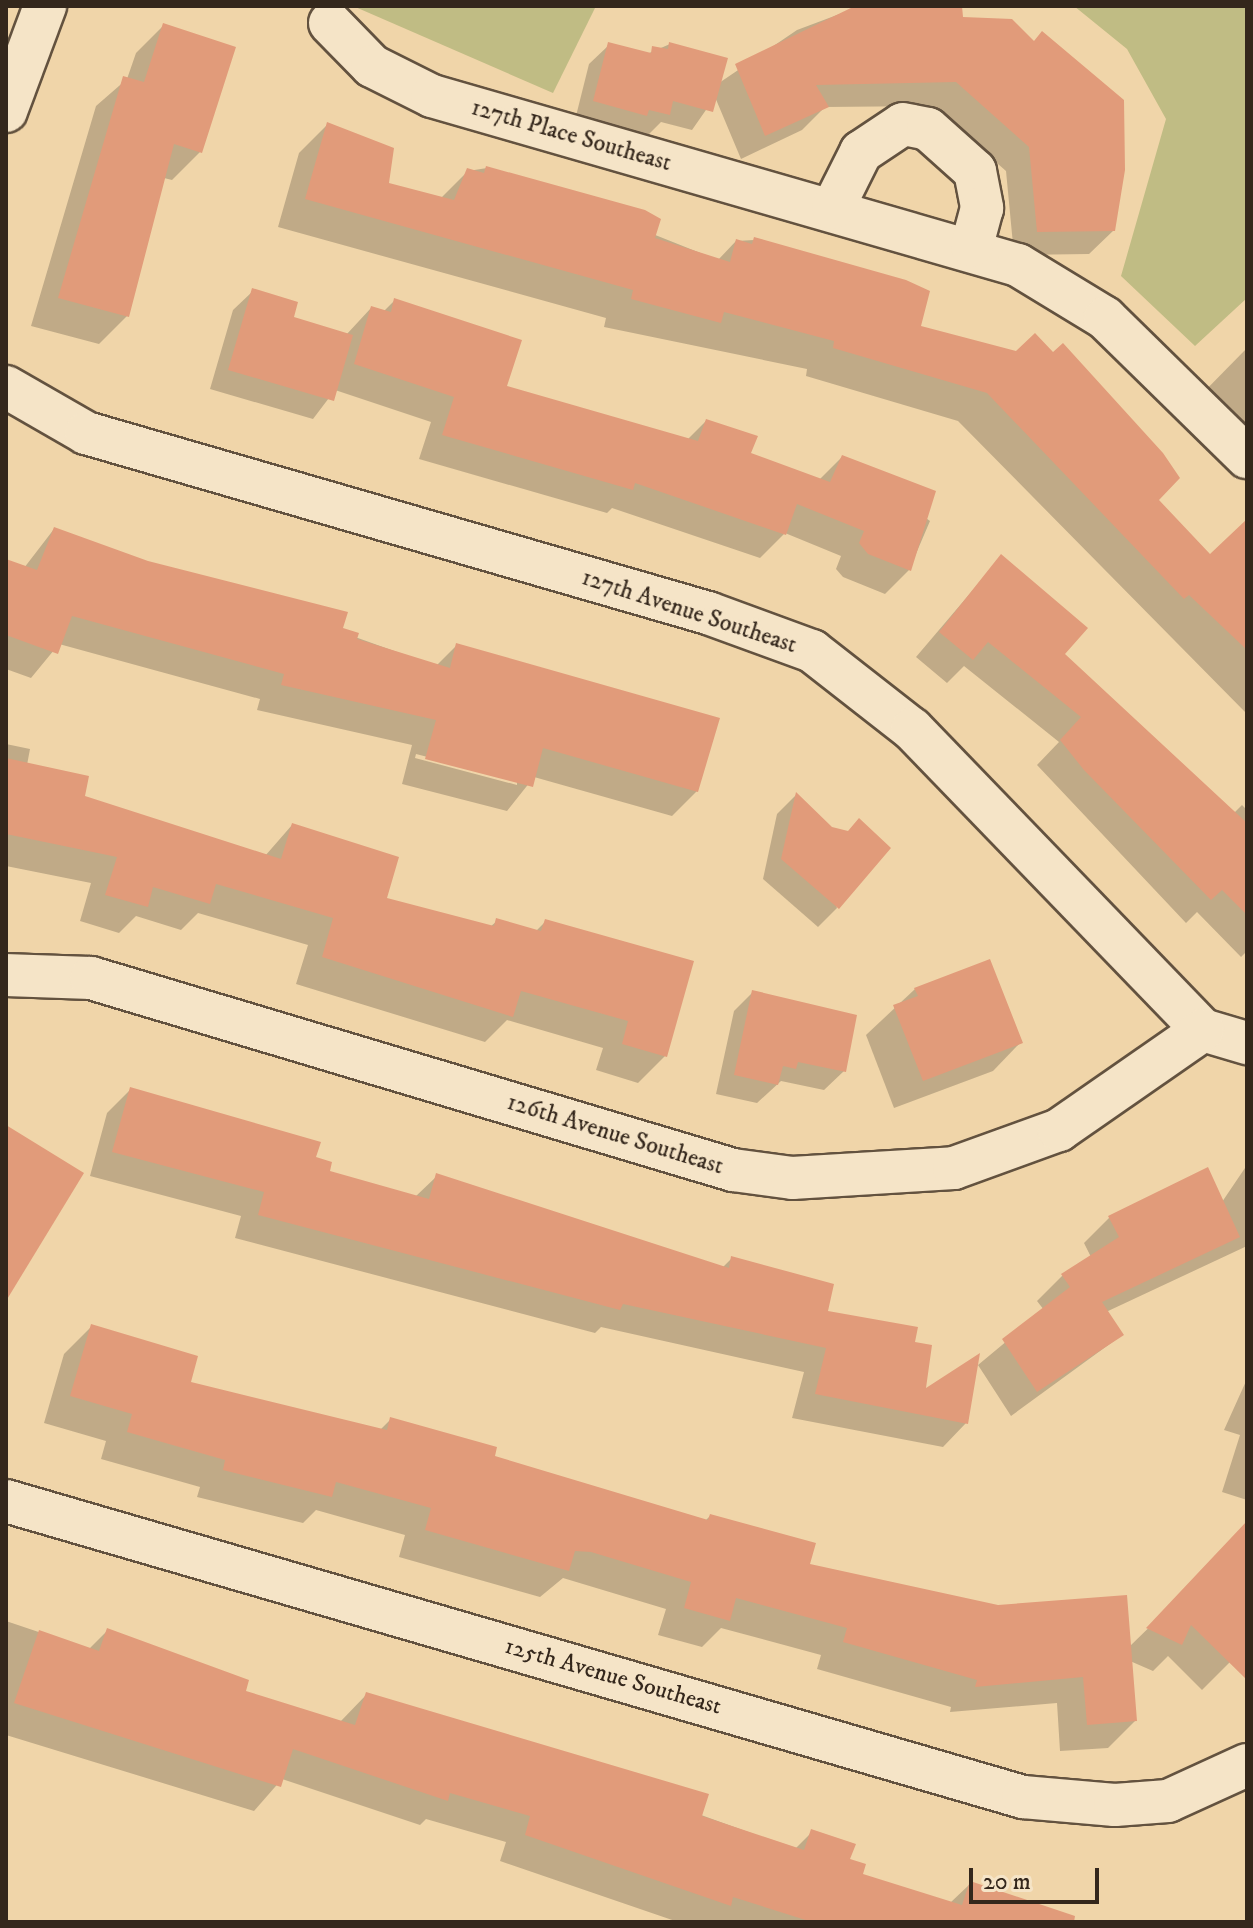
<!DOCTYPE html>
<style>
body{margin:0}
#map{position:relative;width:1253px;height:1928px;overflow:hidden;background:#f0d5a9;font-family:"IM FELL DW Pica",serif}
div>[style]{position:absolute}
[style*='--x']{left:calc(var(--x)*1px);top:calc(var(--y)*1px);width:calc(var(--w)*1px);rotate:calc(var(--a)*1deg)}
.green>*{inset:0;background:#c0bc84}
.shadow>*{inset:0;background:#0003}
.building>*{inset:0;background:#e19b7a}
.roads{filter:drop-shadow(2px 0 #63523f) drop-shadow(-2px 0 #63523f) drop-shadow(0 2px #63523f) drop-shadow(0 -2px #63523f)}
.street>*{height:42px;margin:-21px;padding:0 21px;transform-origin:21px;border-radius:21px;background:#f5e4c7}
span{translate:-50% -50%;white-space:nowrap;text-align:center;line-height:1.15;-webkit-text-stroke:6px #f5e4c7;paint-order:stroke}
.street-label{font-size:24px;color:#34271c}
.frame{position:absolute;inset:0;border:8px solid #34271c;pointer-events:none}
.scale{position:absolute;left:969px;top:1868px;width:130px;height:36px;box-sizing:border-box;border:4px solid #34271c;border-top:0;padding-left:10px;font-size:24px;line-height:28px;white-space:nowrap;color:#34271c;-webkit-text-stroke:6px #f5e4c7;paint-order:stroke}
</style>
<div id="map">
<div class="green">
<i style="clip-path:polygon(353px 6px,596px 6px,553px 93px)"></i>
<i style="clip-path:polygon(1074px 6px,1247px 6px,1247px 298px,1195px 346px,1121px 276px,1166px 119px,1127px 49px)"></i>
</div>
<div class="shadow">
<i style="clip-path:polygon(861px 6px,960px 6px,962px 19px,1114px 230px,1089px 254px,1014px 255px,1006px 171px,932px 106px,825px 107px,802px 130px,741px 159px,715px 97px,692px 130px,661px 122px,649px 134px,626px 134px,575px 120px,589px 64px,609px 45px,647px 54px,670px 44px,719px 83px,797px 30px)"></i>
<i style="clip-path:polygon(164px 25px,200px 152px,172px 180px,164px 178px,127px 316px,99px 344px,31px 326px,96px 106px,127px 79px,136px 53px)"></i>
<i style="clip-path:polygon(327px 125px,386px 184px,440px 199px,468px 171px,487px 168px,718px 260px,736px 241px,754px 240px,918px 327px,1156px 500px,1210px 556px,1247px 544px,1247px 714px,958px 421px,806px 376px,807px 369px,604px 327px,606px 318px,278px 227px,299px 153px)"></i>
<i style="clip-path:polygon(253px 291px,291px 319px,346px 335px,371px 308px,383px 312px,394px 301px,505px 387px,687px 440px,706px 421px,748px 454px,819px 480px,842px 457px,930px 521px,909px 570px,885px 594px,843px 577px,836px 569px,841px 556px,785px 533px,760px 558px,612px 508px,607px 513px,419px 459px,431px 422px,335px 390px,313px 419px,210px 389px,233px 310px)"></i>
<i style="clip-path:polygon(1247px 348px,1247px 447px,1195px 401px)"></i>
<i style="clip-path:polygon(evenodd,54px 529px,436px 666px,457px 645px,697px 791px,672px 816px,534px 777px,507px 811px,402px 784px,412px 745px,257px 710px,260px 699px,59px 644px,31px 678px,6px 669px,6px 561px,24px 568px,54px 529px,416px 754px,517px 780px,517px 785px,415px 758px,416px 754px)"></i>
<i style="clip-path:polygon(1001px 557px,1062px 654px,1234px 813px,1242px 805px,1247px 810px,1247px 951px,1241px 957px,1197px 912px,1186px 923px,1037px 765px,1059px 742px,964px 666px,947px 683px,916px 657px)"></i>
<i style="clip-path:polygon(6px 744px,30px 749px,27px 765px,82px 798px,265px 856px,292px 825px,384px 900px,490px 927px,497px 921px,535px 932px,546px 921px,665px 1056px,638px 1083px,596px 1070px,603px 1048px,507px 1020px,485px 1042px,296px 984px,308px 945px,198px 913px,181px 930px,136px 916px,119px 933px,80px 921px,91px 883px,6px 866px)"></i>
<i style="clip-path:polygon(796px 795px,837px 908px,818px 927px,763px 879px,777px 814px)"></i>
<i style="clip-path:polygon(915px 989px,1021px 1042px,993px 1071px,894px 1108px,866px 1035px)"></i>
<i style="clip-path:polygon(753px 992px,844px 1071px,824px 1090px,781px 1081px,757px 1103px,716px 1094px,734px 1011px)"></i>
<i style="clip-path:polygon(131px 1089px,314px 1159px,327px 1172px,415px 1197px,437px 1176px,722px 1268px,731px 1259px,826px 1313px,913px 1344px,924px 1392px,966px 1423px,943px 1447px,792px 1418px,804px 1372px,601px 1327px,595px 1333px,235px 1238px,241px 1216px,90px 1176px,107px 1113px)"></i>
<i style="clip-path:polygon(1247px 1165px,1247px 1246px,1106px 1312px,1122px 1335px,1011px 1416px,978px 1365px,1044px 1310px,1037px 1301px,1062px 1276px,1091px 1257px,1084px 1243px,1109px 1218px,1222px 1202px)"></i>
<i style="clip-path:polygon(91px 1327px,188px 1383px,380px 1430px,391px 1419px,492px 1457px,705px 1521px,710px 1516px,808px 1566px,1129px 1647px,1247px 1532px,1247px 1645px,1202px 1690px,1168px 1656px,1153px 1671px,1130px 1661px,1135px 1721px,1108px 1748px,1060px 1751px,1057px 1703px,950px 1712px,951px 1707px,817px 1669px,821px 1655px,721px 1628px,702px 1647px,658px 1635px,666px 1609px,563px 1578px,540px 1597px,399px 1557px,405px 1535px,316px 1510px,303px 1523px,197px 1497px,200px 1487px,101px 1459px,106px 1441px,44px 1423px,64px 1354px)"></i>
<i style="clip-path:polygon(1247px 1379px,1247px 1500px,1222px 1492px,1240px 1435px,1224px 1430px)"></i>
<i style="clip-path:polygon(6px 1621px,89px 1649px,107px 1631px,244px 1692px,340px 1722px,367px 1694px,795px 1849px,812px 1832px,861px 1876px,950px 1903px,971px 1883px,1077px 1922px,678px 1922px,500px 1861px,506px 1842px,426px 1819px,420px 1825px,282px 1779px,254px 1811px,6px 1735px)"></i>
</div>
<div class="building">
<i style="clip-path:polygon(855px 6px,962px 6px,963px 17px,1012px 19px,1034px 41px,1042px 31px,1124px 100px,1125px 170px,1115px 231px,1037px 232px,1029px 147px,956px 82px,816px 85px,829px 107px,765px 136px,735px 64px)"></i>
<i style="clip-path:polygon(163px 23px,236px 47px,202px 153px,174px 144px,129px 317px,58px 298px,123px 76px,144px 82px)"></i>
<i style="clip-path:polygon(608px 42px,651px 53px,652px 46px,668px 49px,669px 42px,728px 58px,713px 112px,673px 101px,670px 115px,649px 110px,647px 116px,593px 101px)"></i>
<i style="clip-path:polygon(327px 122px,394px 148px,389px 183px,454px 200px,467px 168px,484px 173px,486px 166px,645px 210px,661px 219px,655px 238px,730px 262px,736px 239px,752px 244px,754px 237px,906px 280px,930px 291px,921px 326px,1016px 351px,1035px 333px,1053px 352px,1063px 343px,1163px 453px,1180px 478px,1159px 500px,1210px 554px,1247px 519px,1247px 650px,1189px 595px,1184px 599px,987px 393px,833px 348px,834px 341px,724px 312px,721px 323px,631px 299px,633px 290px,305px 199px)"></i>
<i style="clip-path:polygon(252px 288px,298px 302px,294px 317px,353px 335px,334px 401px,228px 370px)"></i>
<i style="clip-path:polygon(394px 298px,522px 340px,507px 386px,698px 441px,706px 419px,758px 436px,751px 453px,830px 482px,842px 455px,936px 491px,911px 571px,868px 554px,859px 543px,864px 531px,797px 504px,786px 535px,635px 483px,633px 490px,442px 435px,454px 397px,354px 364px,371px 306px,391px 312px)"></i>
<i style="clip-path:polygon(54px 527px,148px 561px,348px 612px,343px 628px,359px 633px,357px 639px,450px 668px,456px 643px,720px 718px,698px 792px,543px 748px,533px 787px,425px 759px,436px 720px,281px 685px,284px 674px,72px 616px,58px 654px,6px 635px,6px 559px,37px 570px)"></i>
<i style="clip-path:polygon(1001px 554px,1088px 628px,1065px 654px,1247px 823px,1247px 915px,1222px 890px,1211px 900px,1084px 770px,1060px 740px,1081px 717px,988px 642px,973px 660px,939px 632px)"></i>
<i style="clip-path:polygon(6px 758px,89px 776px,85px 796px,281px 859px,292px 823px,399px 857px,387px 898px,494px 926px,496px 918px,541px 931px,545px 919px,694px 961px,667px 1057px,622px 1044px,628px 1021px,521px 991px,513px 1017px,322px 957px,333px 918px,216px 884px,210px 904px,153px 887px,148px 907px,105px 895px,117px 857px,6px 834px)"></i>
<i style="clip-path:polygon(796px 792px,832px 827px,848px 831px,859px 818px,891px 848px,839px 909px,781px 859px)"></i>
<i style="clip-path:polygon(990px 959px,1023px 1043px,923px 1081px,893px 1005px,918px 996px,914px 988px)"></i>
<i style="clip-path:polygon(752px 990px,857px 1015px,846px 1072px,798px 1062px,796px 1069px,783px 1066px,778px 1085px,734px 1075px)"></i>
<i style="clip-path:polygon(130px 1087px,321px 1142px,316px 1157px,332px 1162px,330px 1171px,429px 1199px,436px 1173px,729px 1268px,731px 1256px,834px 1284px,828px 1311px,918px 1327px,915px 1342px,932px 1345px,926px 1388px,980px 1353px,968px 1424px,815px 1394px,826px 1348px,623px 1304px,620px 1310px,258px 1215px,264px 1192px,112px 1152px)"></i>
<i style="clip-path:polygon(6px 1125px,84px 1173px,6px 1301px)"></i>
<i style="clip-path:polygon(1208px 1167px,1240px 1237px,1102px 1302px,1124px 1335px,1037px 1392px,1002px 1339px,1070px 1287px,1061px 1274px,1119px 1237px,1108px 1216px)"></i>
<i style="clip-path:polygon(91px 1324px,198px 1356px,191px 1382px,387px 1430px,390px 1417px,497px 1447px,495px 1456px,708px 1520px,710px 1514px,816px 1543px,810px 1564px,998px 1605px,1127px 1595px,1137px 1721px,1087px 1725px,1083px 1677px,975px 1687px,977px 1680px,843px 1642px,847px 1628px,736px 1598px,730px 1621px,684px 1608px,691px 1582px,591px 1552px,575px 1551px,569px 1571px,425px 1530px,431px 1508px,336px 1482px,332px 1497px,223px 1470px,225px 1460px,127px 1432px,132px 1414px,70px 1396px)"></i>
<i style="clip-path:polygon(1247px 1521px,1247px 1680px,1191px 1625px,1182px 1645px,1146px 1628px)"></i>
<i style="clip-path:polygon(107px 1628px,249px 1680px,246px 1691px,355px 1725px,366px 1692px,709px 1794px,702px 1816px,804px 1850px,811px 1829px,856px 1844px,850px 1859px,866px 1864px,863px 1874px,962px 1905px,970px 1881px,1075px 1916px,1074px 1922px,812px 1922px,733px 1897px,731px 1906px,525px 1835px,530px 1816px,450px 1793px,448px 1801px,293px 1749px,281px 1787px,14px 1703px,39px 1630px,99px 1651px)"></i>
</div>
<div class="roads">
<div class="street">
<i style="--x:330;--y:23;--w:60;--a:45.7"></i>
<i style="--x:372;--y:66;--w:67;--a:26.6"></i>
<i style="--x:432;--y:96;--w:610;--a:16.09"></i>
<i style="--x:1018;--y:265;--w:102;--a:31.3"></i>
<i style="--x:1105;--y:318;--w:199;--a:44.4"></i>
<i style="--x:6;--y:111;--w:112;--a:-69.6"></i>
<i style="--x:833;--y:208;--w:63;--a:-63.4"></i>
<i style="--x:861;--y:152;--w:50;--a:-33.7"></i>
<i style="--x:903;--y:124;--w:25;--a:11"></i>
<i style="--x:928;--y:129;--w:63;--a:41.8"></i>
<i style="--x:975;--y:171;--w:38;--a:79"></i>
<i style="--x:982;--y:208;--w:39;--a:105"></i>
<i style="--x:6;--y:387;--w:92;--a:29.9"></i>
<i style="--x:86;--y:433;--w:648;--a:16.14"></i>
<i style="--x:708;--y:613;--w:111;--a:20.1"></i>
<i style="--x:812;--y:651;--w:127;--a:38"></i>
<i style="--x:912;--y:729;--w:419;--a:46"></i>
<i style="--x:1203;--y:1030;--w:46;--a:16.5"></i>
<i style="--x:6;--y:975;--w:85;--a:2"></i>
<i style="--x:91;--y:978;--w:670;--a:16.65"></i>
<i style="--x:733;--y:1170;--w:60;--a:7.7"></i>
<i style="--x:792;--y:1178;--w:162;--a:-3.5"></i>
<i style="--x:954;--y:1168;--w:112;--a:-19.9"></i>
<i style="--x:1059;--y:1130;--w:175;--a:-34.8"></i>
<i style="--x:6;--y:1501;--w:1059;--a:16.23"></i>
<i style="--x:1023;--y:1797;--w:92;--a:5"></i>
<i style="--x:1115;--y:1805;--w:53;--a:-4.3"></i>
<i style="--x:1168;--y:1801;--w:87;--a:-24.5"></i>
</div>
</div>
<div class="street-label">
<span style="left:571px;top:136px;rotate:16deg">127th Place Southeast</span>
<span style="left:689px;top:612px;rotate:18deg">127th Avenue Southeast</span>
<span style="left:615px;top:1135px;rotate:17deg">126th Avenue Southeast</span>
<span style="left:613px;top:1677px;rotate:16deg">125th Avenue Southeast</span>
</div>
<div class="frame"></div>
<div class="scale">20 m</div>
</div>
